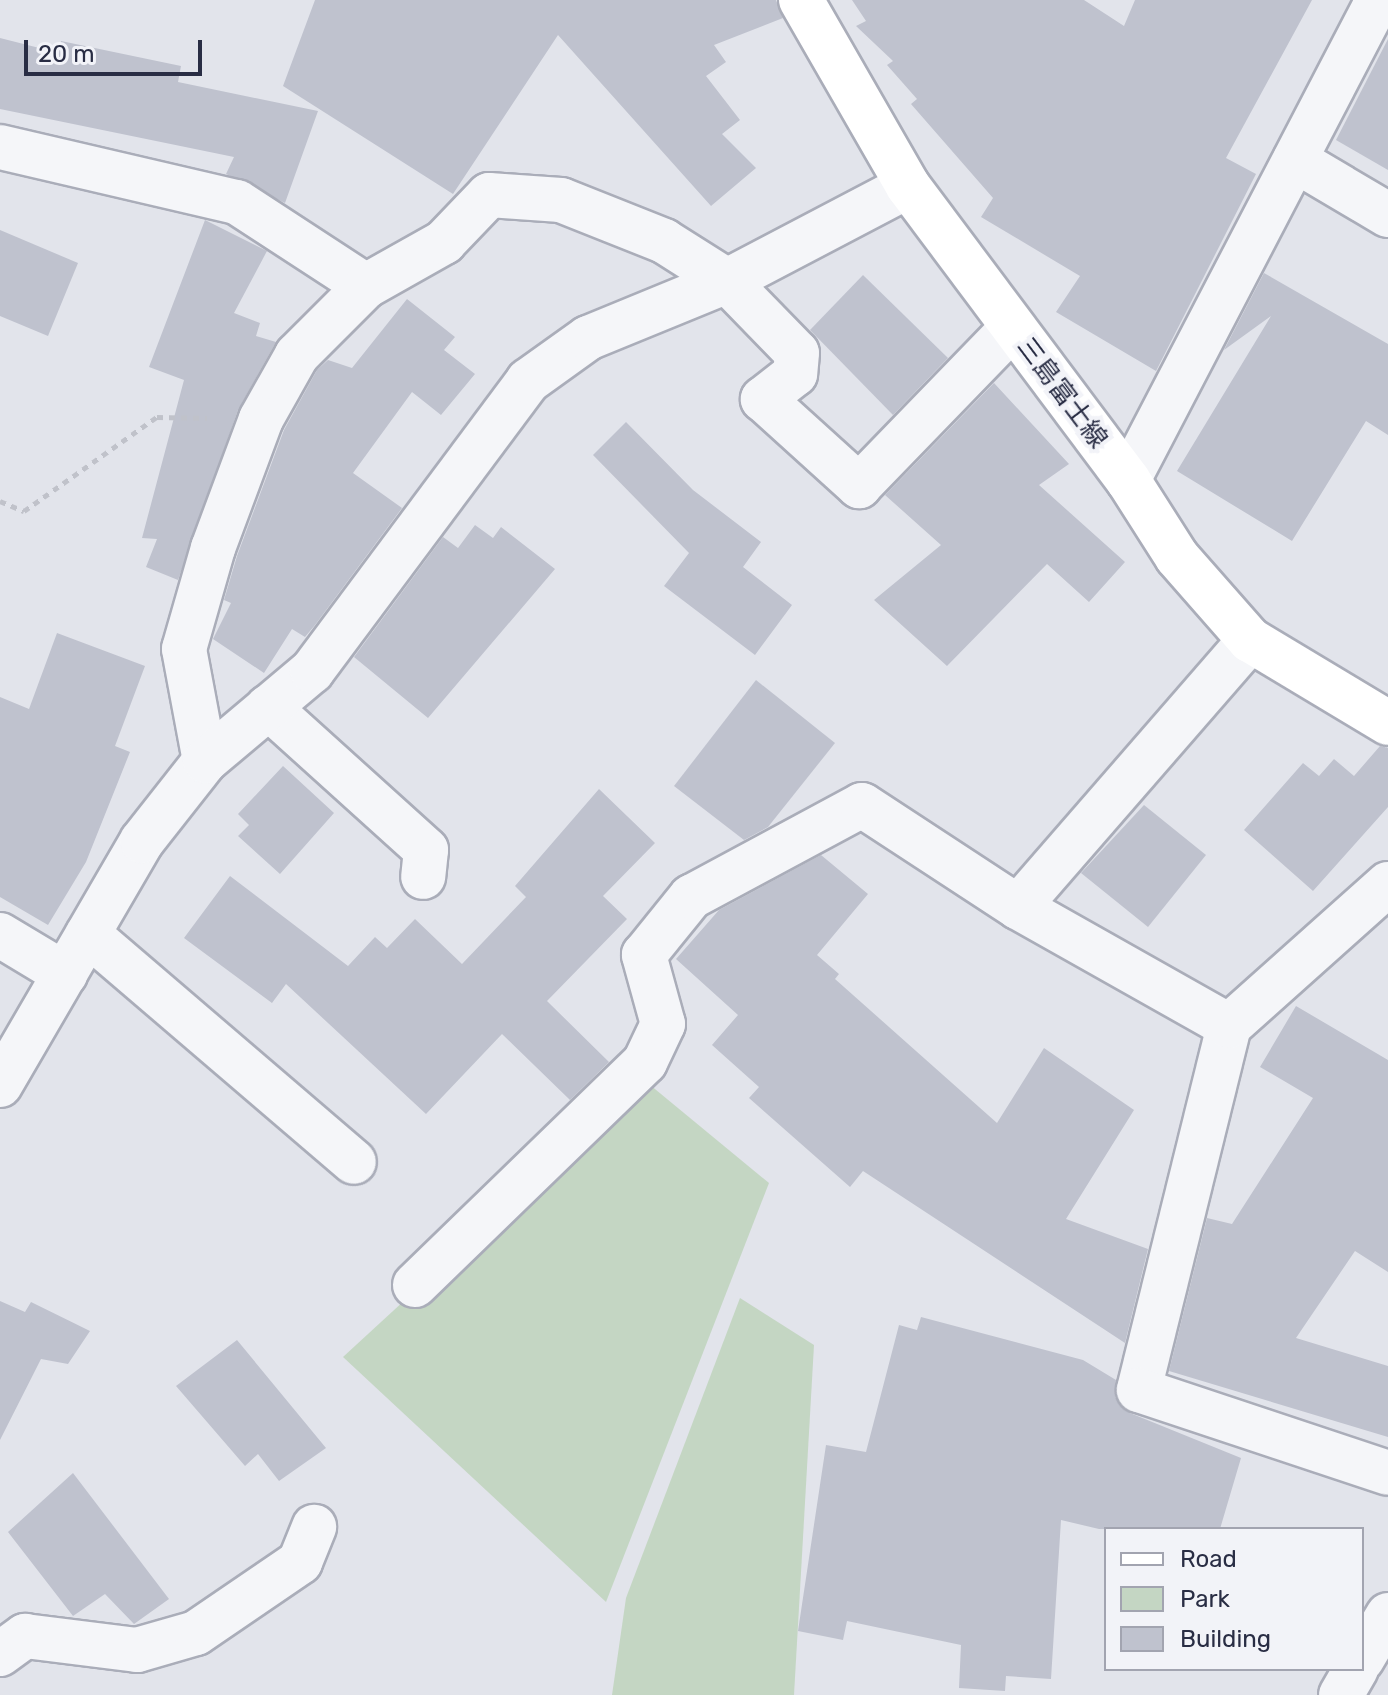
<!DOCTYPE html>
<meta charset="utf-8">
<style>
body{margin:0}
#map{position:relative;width:1388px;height:1695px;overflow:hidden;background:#e2e4eb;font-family:Rubik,"Noto Sans JP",sans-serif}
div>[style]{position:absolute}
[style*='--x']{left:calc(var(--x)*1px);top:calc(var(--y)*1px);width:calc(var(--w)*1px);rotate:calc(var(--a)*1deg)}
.green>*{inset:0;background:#c4d6c3}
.building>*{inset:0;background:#bfc2ce}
.path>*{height:5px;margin-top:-2.5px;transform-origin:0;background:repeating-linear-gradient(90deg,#c0c2ca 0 6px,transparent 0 12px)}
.roads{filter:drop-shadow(2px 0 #aaadb9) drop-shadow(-2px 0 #aaadb9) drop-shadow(0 2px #aaadb9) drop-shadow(0 -2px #aaadb9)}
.minor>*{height:44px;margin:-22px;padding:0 22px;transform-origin:22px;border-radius:22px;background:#f5f6f9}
.major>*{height:44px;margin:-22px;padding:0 22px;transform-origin:22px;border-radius:22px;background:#fff}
span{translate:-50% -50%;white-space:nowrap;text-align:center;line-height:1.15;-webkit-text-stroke:8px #f2f3f8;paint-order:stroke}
.street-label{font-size:26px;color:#292d44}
.legend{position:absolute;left:1104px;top:1527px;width:260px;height:144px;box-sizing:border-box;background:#f2f3f8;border:2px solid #a2a4b0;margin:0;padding:10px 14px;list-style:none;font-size:24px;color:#292d44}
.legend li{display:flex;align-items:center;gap:16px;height:40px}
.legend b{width:40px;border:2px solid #a2a4b0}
.scale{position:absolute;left:24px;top:40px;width:178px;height:36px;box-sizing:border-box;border:4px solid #292d44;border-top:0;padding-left:10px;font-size:24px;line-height:28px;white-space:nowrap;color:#292d44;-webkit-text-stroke:6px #f2f3f8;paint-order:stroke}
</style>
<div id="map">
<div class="green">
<i style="clip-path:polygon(644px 1080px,769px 1183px,606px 1602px,343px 1357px)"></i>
<i style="clip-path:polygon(740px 1298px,814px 1345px,794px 1695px,612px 1695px,626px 1598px)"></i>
</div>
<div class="building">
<i style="clip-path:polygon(315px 0,776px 0,783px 18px,714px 45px,726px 62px,706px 76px,740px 120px,722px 134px,756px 168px,711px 206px,558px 35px,453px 194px,283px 86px)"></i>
<i style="clip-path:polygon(852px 0,1084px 0,1124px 26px,1135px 0,1312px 0,1226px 158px,1256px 174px,1156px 371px,1056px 312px,1080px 276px,981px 217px,993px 198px,911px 104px,917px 99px,887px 65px,893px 61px,856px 26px,866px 21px)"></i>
<i style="clip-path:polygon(0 38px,59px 53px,61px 41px,181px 66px,178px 82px,318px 111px,285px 203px,226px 174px,234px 157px,0 109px)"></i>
<i style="clip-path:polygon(1388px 39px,1388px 170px,1336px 140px)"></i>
<i style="clip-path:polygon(205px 220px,267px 251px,234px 313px,260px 323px,256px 336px,276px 342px,238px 410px,178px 580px,146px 567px,157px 539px,142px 538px,184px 380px,149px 367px)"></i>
<i style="clip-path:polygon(0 230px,78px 263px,48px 336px,0 316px)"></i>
<i style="clip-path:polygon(1264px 273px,1388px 344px,1388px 435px,1366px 421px,1292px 541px,1177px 471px,1271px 316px,1224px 350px)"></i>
<i style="clip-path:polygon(863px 275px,948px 358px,893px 415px,810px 330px)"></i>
<i style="clip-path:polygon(407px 299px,455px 337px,444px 350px,475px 374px,441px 415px,412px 392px,353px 473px,402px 508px,315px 625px,305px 637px,292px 629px,264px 673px,213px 639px,231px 603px,224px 600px,237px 556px,284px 430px,317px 370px,328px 360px,352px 368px)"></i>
<i style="clip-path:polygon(994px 383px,1069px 464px,1039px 485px,1125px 562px,1089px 602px,1047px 564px,947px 666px,874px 600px,941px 545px,885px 495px)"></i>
<i style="clip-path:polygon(626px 422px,693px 490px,761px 542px,743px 567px,792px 605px,755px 655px,664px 586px,689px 553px,593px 455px)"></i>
<i style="clip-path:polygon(475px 525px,493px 538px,501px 527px,555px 569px,428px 718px,354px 657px,443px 537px,458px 548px)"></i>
<i style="clip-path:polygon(57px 633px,145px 666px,115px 746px,130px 752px,86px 862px,48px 925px,0 897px,0 697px,29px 709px)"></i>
<i style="clip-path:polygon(756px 680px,835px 743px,768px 827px,744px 840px,674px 786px)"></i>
<i style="clip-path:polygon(1380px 746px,1388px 748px,1388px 807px,1313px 891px,1244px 830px,1303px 763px,1319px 776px,1334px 759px,1354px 776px)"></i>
<i style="clip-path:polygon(283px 766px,334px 813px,280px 874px,238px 836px,249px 825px,238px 814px)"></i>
<i style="clip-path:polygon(599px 789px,655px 843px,603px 896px,627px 919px,547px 1001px,609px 1062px,570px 1100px,502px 1034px,426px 1114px,286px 984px,272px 1003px,184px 938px,230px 876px,348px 966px,375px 937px,387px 948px,415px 919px,462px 964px,526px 897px,515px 886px)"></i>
<i style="clip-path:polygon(1144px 805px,1206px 855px,1148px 927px,1081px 873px)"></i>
<i style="clip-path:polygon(821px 855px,868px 894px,817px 955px,839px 974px,835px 979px,997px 1123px,1044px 1048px,1134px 1110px,1066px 1219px,1148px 1249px,1125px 1343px,863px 1171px,850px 1187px,749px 1098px,759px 1087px,712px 1045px,738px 1015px,676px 959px,719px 910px)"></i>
<i style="clip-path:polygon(1296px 1006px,1388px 1060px,1388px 1272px,1355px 1251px,1296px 1338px,1388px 1366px,1388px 1437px,1169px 1371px,1207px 1218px,1232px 1224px,1313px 1098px,1260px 1067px)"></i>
<i style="clip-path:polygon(0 1301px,25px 1312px,31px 1302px,90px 1331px,68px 1364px,41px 1359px,0 1440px)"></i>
<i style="clip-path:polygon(921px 1317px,1083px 1360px,1116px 1380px,1115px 1397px,1130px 1413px,1241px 1458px,1220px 1529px,1099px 1529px,1061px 1520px,1051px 1679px,1006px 1676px,1005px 1691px,959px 1688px,961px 1645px,847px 1621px,843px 1640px,798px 1631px,826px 1445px,866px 1452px,899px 1325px,917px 1330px)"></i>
<i style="clip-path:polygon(237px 1340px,326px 1448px,279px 1481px,258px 1454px,245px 1466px,176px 1386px)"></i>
<i style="clip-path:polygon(73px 1473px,169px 1599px,134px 1624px,105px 1594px,73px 1616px,8px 1532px)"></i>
</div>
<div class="path">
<i style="--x:0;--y:501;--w:26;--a:23"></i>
<i style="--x:24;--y:511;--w:163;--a:-35.3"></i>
<i style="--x:157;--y:417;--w:50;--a:1.1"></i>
</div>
<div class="roads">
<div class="minor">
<i style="--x:0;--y:147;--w:243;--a:13.1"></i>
<i style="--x:237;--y:202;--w:154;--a:33.1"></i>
<i style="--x:366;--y:286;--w:98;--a:135"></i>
<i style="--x:297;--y:355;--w:73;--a:119.4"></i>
<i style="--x:261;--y:419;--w:138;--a:110.4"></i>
<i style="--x:213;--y:548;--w:105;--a:106"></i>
<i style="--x:184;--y:649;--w:114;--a:79.4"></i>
<i style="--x:1295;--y:160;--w:108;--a:30.6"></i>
<i style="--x:366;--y:286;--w:90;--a:-29.4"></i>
<i style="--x:444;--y:242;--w:65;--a:-46.2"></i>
<i style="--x:489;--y:195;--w:72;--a:4"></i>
<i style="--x:561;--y:200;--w:111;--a:21.7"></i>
<i style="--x:664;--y:241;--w:75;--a:32.4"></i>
<i style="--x:727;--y:281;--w:100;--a:45.8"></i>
<i style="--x:797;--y:353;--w:21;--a:95"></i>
<i style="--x:795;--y:374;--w:41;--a:142"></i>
<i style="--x:763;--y:399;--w:130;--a:42.2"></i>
<i style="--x:859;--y:486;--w:221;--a:-45.9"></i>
<i style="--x:1128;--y:480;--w:541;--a:-62.49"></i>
<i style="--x:268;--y:707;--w:213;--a:42.1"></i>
<i style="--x:426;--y:850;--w:27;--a:96"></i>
<i style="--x:1018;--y:907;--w:354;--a:-49"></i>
<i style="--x:88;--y:934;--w:350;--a:40.6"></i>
<i style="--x:0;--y:935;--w:76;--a:31"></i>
<i style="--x:1229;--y:1026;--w:375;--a:103.9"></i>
<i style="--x:1139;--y:1390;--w:262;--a:18.4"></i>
<i style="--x:0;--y:1085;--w:282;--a:-59.8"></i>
<i style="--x:142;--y:841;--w:102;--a:-51.8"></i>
<i style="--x:205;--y:761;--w:140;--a:-40.1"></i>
<i style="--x:312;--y:671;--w:362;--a:-53.3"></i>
<i style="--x:528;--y:381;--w:74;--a:-35.6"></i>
<i style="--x:588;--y:338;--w:150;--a:-22.3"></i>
<i style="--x:727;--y:281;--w:204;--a:-27.7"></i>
<i style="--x:415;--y:1285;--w:320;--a:-44.1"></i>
<i style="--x:645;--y:1062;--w:42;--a:-64.7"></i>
<i style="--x:663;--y:1024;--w:72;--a:-105.4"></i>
<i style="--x:644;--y:955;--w:75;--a:-51"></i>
<i style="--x:691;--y:897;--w:194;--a:-28.3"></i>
<i style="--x:862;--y:805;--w:186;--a:33.2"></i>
<i style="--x:1018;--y:907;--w:242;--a:29.4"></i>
<i style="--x:1229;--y:1026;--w:213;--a:-41.8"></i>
<i style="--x:0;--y:1654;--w:31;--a:-36"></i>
<i style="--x:25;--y:1636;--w:113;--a:7.1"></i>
<i style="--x:137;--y:1650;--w:61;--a:-16.1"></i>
<i style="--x:196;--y:1633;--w:126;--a:-34.3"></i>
<i style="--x:300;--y:1562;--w:38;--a:-68"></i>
<i style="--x:1362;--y:1659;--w:51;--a:-59.4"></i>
<i style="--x:1341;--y:1695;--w:30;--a:-60"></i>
</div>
<div class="major">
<i style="--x:801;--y:0;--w:215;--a:60.1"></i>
<i style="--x:908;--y:186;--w:367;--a:53.2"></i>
<i style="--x:1128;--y:480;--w:91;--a:57.5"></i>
<i style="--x:1177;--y:557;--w:111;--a:48.7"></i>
<i style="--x:1250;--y:640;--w:161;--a:31"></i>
</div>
</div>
<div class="street-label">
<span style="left:1062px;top:393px;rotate:53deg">三島富士線</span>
</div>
<ul class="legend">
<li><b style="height:10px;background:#fff"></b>Road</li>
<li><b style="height:22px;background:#c4d6c3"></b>Park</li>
<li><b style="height:22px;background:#bfc2ce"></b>Building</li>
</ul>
<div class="scale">20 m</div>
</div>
